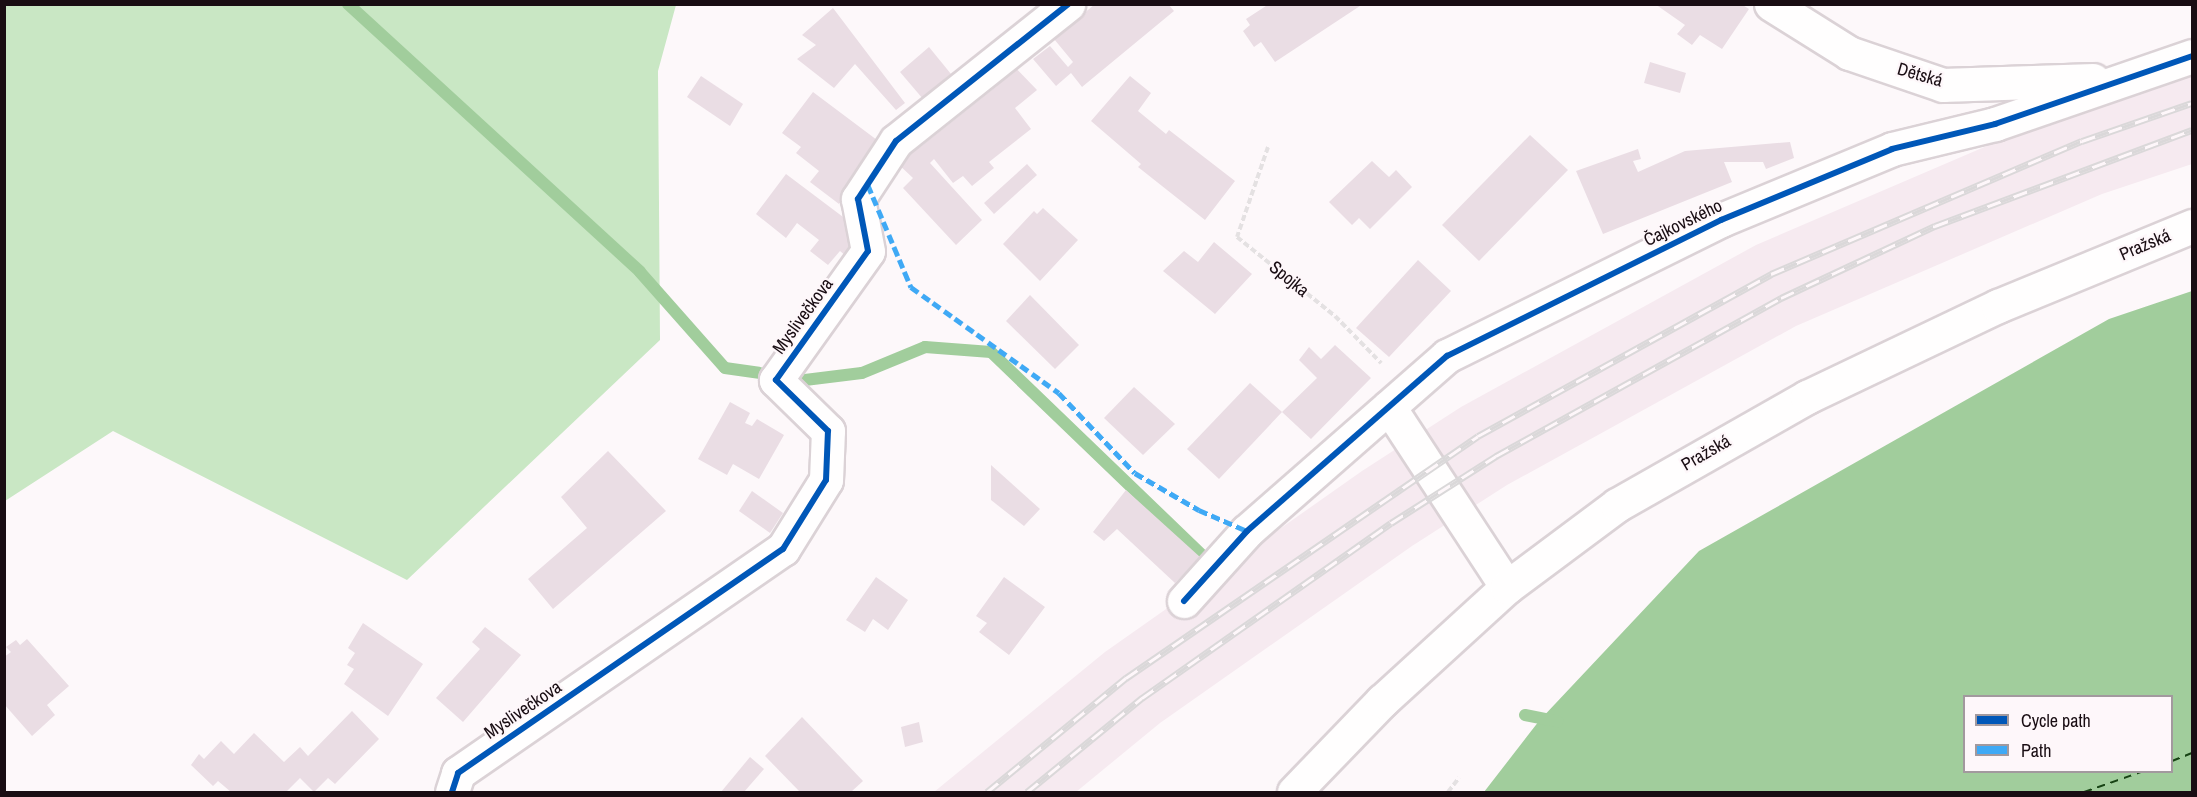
<!DOCTYPE html>
<meta charset="utf-8">
<style>
body{margin:0}
#map{position:relative;width:2197px;height:797px;overflow:hidden;background:#fdf8fa;font-family:"Archivo Narrow",sans-serif}
div>[style]{position:absolute}
[style*='--x']{left:calc(var(--x)*1px);top:calc(var(--y)*1px);width:calc(var(--w)*1px);rotate:calc(var(--a)*1deg)}
.built>*{inset:0;background:#f6eaf0}
.green>*{inset:0;background:#c9e7c4}
.water>*{inset:0;background:#a1cd9c}
.stream>*{height:12px;margin:-6px;padding:0 6px;transform-origin:6px;border-radius:6px;background:#a1cd9c}
.ferry>*{height:1.5px;margin-top:-0.75px;transform-origin:0;background:repeating-linear-gradient(90deg,#174314 0 8px,transparent 0 14px)}
.building>*{inset:0;background:#eadde4}
.path>*{height:4px;margin-top:-2px;transform-origin:0;background:repeating-linear-gradient(90deg,#e4e1e2 0 6px,transparent 0 9px)}
.roads{filter:drop-shadow(2px 0 #dbd2d6) drop-shadow(-2px 0 #dbd2d6) drop-shadow(0 2px #dbd2d6) drop-shadow(0 -2px #dbd2d6)}
.minor>*{height:33px;margin:-16.5px;padding:0 16.5px;transform-origin:16.5px;border-radius:16.5px;background:#fffefe}
.primary>*{height:33px;margin:-16.5px;padding:0 16.5px;transform-origin:16.5px;border-radius:16.5px;background:#fffefe}
.rail>*{height:7px;margin-top:-3.5px;transform-origin:0;background:repeating-linear-gradient(90deg,#fef7fa 0 14px,#dad8d9 0 28px);box-sizing:border-box;border-block:2px solid #dad8d9}
.quiet>*{height:4.5px;margin-top:-2.25px;transform-origin:0;background:repeating-linear-gradient(90deg,#3fa9f5 0 9px,transparent 0 13.5px)}
.cycleway>*{height:6px;margin:-3px;padding:0 3px;transform-origin:3px;border-radius:3px;background:#0057b8}
span{translate:-50% -50%;white-space:nowrap;text-align:center;line-height:1.15;-webkit-text-stroke:4.5px #fef7fa;paint-order:stroke}
.street-label{font-size:18px;color:#190d13}
.frame{position:absolute;inset:0;border:6px solid #190d13;pointer-events:none}
.legend{position:absolute;left:1963px;top:695px;width:210px;height:78px;box-sizing:border-box;background:#fef7fa;border:2px solid #a2999e;margin:0;padding:8px 10px;list-style:none;font-size:18px;color:#190d13}
.legend li{display:flex;align-items:center;gap:12px;height:30px}
.legend b{width:30px;border:2px solid #a2999e}
</style>
<div id="map">
<div class="built">
<i style="clip-path:polygon(2192px 68px,2192px 164px,2102px 194px,1796px 326px,1507px 485px,1412px 546px,1160px 723px,1076px 792px,934px 792px,1105px 652px,1362px 471px,1461px 407px,1756px 245px,2071px 110px)"></i>
</div>
<div class="green">
<i style="clip-path:polygon(5px 4px,676px 5px,658px 71px,660px 340px,407px 580px,113px 431px,5px 501px)"></i>
</div>
<div class="water">
<i style="clip-path:polygon(evenodd,2192px 291px,2192px 792px,1484px 792px,1539px 721px,1699px 551px,2109px 319px,2192px 291px,1964px 696px,2172px 696px,2172px 772px,1964px 772px,1964px 696px)"></i>
</div>
<div class="stream">
<i style="--x:348;--y:4;--w:396;--a:42.5"></i>
<i style="--x:640;--y:272;--w:128;--a:48.5"></i>
<i style="--x:725;--y:368;--w:34;--a:8"></i>
<i style="--x:805;--y:380;--w:57;--a:-7"></i>
<i style="--x:862;--y:373;--w:68;--a:-22.4"></i>
<i style="--x:925;--y:347;--w:66;--a:4.3"></i>
<i style="--x:991;--y:352;--w:291;--a:43.9"></i>
<i style="--x:1525;--y:715;--w:33;--a:11"></i>
</div>
<div class="ferry">
<i style="--x:2172;--y:761;--w:22;--a:-22"></i>
<i style="--x:2084;--y:792;--w:60;--a:-19.3"></i>
</div>
<div class="building">
<i style="clip-path:polygon(1095px 4px,1168px 4px,1174px 11px,1082px 87px,1071px 73px,1056px 86px,1033px 59px,1050px 46px,1068px 67px,1073px 62px,1054px 39px)"></i>
<i style="clip-path:polygon(1269px 4px,1363px 4px,1275px 62px,1261px 42px,1254px 47px,1243px 31px,1250px 25px,1246px 19px)"></i>
<i style="clip-path:polygon(1655px 4px,1741px 4px,1749px 9px,1722px 49px,1700px 35px,1692px 45px,1677px 34px,1685px 25px)"></i>
<i style="clip-path:polygon(833px 8px,905px 103px,896px 110px,855px 64px,834px 88px,797px 59px,816px 45px,802px 35px)"></i>
<i style="clip-path:polygon(929px 47px,951px 74px,923px 99px,900px 72px)"></i>
<i style="clip-path:polygon(1650px 62px,1686px 73px,1680px 93px,1644px 83px)"></i>
<i style="clip-path:polygon(1012px 64px,1037px 90px,1015px 108px,1031px 129px,989px 162px,994px 168px,972px 186px,963px 176px,953px 183px,934px 159px,930px 163px,982px 220px,956px 245px,903px 188px,913px 178px,897px 163px,915px 144px,919px 148px,997px 86px,992px 79px)"></i>
<i style="clip-path:polygon(701px 76px,743px 104px,730px 126px,687px 97px)"></i>
<i style="clip-path:polygon(1130px 76px,1151px 93px,1138px 111px,1166px 134px,1169px 130px,1235px 181px,1205px 220px,1138px 167px,1141px 164px,1091px 121px)"></i>
<i style="clip-path:polygon(813px 92px,881px 143px,839px 204px,810px 182px,819px 171px,796px 153px,801px 147px,782px 133px)"></i>
<i style="clip-path:polygon(1530px 135px,1568px 170px,1479px 261px,1442px 225px)"></i>
<i style="clip-path:polygon(1790px 142px,1794px 158px,1766px 169px,1763px 162px,1724px 162px,1732px 182px,1603px 234px,1576px 171px,1638px 149px,1641px 159px,1633px 161px,1638px 172px,1685px 151px)"></i>
<i style="clip-path:polygon(1372px 161px,1389px 177px,1396px 170px,1412px 187px,1370px 229px,1359px 218px,1352px 225px,1329px 202px)"></i>
<i style="clip-path:polygon(1027px 164px,1037px 175px,994px 214px,984px 203px)"></i>
<i style="clip-path:polygon(786px 174px,863px 232px,846px 256px,840px 251px,828px 265px,810px 251px,819px 240px,797px 223px,786px 238px,756px 214px)"></i>
<i style="clip-path:polygon(1043px 208px,1078px 240px,1040px 281px,1003px 244px,1034px 211px,1037px 214px)"></i>
<i style="clip-path:polygon(1214px 242px,1252px 274px,1215px 314px,1163px 271px,1184px 251px,1198px 262px)"></i>
<i style="clip-path:polygon(1418px 260px,1451px 291px,1389px 357px,1356px 328px)"></i>
<i style="clip-path:polygon(1030px 295px,1079px 345px,1055px 369px,1006px 321px)"></i>
<i style="clip-path:polygon(1335px 345px,1371px 378px,1311px 439px,1282px 412px,1317px 378px,1299px 360px,1309px 347px,1321px 359px)"></i>
<i style="clip-path:polygon(1250px 383px,1282px 412px,1219px 479px,1187px 449px)"></i>
<i style="clip-path:polygon(1134px 387px,1175px 424px,1143px 455px,1104px 418px)"></i>
<i style="clip-path:polygon(730px 402px,750px 413px,745px 423px,752px 426px,757px 419px,784px 435px,759px 479px,733px 464px,727px 475px,698px 459px)"></i>
<i style="clip-path:polygon(608px 451px,666px 511px,553px 609px,528px 579px,587px 528px,561px 497px)"></i>
<i style="clip-path:polygon(991px 465px,1040px 509px,1024px 526px,991px 500px)"></i>
<i style="clip-path:polygon(1126px 490px,1200px 557px,1175px 583px,1117px 529px,1104px 541px,1093px 532px)"></i>
<i style="clip-path:polygon(752px 491px,783px 513px,770px 533px,739px 511px)"></i>
<i style="clip-path:polygon(876px 577px,908px 600px,888px 630px,873px 619px,865px 632px,846px 620px)"></i>
<i style="clip-path:polygon(1004px 577px,1045px 607px,1009px 655px,979px 632px,987px 623px,976px 616px)"></i>
<i style="clip-path:polygon(363px 623px,423px 664px,388px 716px,344px 684px,354px 669px,347px 665px,355px 653px,348px 648px)"></i>
<i style="clip-path:polygon(485px 627px,521px 655px,463px 722px,436px 698px,480px 649px,472px 642px)"></i>
<i style="clip-path:polygon(27px 639px,69px 686px,47px 705px,55px 715px,32px 736px,4px 704px,4px 657px,11px 652px,6px 647px,16px 640px,20px 645px)"></i>
<i style="clip-path:polygon(352px 711px,379px 739px,335px 784px,328px 778px,314px 792px,300px 778px,286px 792px,231px 792px,218px 781px,213px 786px,191px 765px,199px 754px,204px 759px,221px 741px,234px 754px,254px 733px,284px 762px,300px 747px,308px 756px)"></i>
<i style="clip-path:polygon(802px 717px,863px 781px,851px 792px,800px 792px,765px 756px)"></i>
<i style="clip-path:polygon(919px 722px,923px 742px,905px 747px,901px 727px)"></i>
<i style="clip-path:polygon(750px 757px,764px 769px,744px 792px,721px 792px)"></i>
</div>
<div class="path">
<i style="--x:1268;--y:147;--w:95;--a:109"></i>
<i style="--x:1237;--y:237;--w:126;--a:38.9"></i>
<i style="--x:1335;--y:316;--w:66;--a:45.6"></i>
<i style="--x:1448;--y:792;--w:18;--a:-52"></i>
</div>
<div class="roads">
<div class="minor">
<i style="--x:1771;--y:4;--w:92;--a:32.1"></i>
<i style="--x:1849;--y:53;--w:99;--a:18.8"></i>
<i style="--x:1943;--y:85;--w:150;--a:-1.9"></i>
<i style="--x:1389;--y:407;--w:215;--a:56.8"></i>
<i style="--x:1184;--y:601;--w:94;--a:-48"></i>
<i style="--x:1247;--y:531;--w:266;--a:-41.2"></i>
<i style="--x:1447;--y:356;--w:306;--a:-26.4"></i>
<i style="--x:1721;--y:220;--w:185;--a:-22.5"></i>
<i style="--x:1892;--y:149;--w:106;--a:-13.6"></i>
<i style="--x:1995;--y:124;--w:208;--a:-19"></i>
<i style="--x:452;--y:792;--w:20;--a:-72"></i>
<i style="--x:458;--y:773;--w:395;--a:-34.6"></i>
<i style="--x:783;--y:549;--w:81;--a:-58.1"></i>
<i style="--x:826;--y:480;--w:49;--a:-87.7"></i>
<i style="--x:828;--y:431;--w:73;--a:-135.6"></i>
<i style="--x:776;--y:380;--w:158;--a:-54.5"></i>
<i style="--x:868;--y:251;--w:53;--a:-100.9"></i>
<i style="--x:858;--y:199;--w:69;--a:-56.8"></i>
<i style="--x:896;--y:141;--w:220;--a:-38.5"></i>
</div>
<div class="primary">
<i style="--x:1294;--y:792;--w:127;--a:-46"></i>
<i style="--x:1382;--y:701;--w:169;--a:-42.4"></i>
<i style="--x:1507;--y:587;--w:137;--a:-36.7"></i>
<i style="--x:1617;--y:505;--w:219;--a:-29.6"></i>
<i style="--x:1807;--y:397;--w:212;--a:-25.5"></i>
<i style="--x:1998;--y:306;--w:210;--a:-22.4"></i>
</div>
</div>
<div class="rail">
<i style="--x:987;--y:792;--w:180;--a:-39.4"></i>
<i style="--x:1126;--y:678;--w:427;--a:-34.5"></i>
<i style="--x:1478;--y:436;--w:335;--a:-28.9"></i>
<i style="--x:1771;--y:274;--w:338;--a:-23.2"></i>
<i style="--x:2082;--y:141;--w:116;--a:-19.1"></i>
<i style="--x:1027;--y:792;--w:149;--a:-39.3"></i>
<i style="--x:1142;--y:698;--w:304;--a:-35.1"></i>
<i style="--x:1391;--y:523;--w:125;--a:-32.5"></i>
<i style="--x:1496;--y:456;--w:326;--a:-29"></i>
<i style="--x:1781;--y:298;--w:170;--a:-25.1"></i>
<i style="--x:1935;--y:226;--w:274;--a:-20.5"></i>
</div>
<div class="quiet">
<i style="--x:868;--y:185;--w:111;--a:67.1"></i>
<i style="--x:911;--y:287;--w:182;--a:35.6"></i>
<i style="--x:1059;--y:393;--w:110;--a:46.5"></i>
<i style="--x:1135;--y:473;--w:74;--a:30"></i>
<i style="--x:1199;--y:510;--w:52;--a:23.6"></i>
</div>
<div class="cycleway">
<i style="--x:1184;--y:601;--w:94;--a:-48"></i>
<i style="--x:1247;--y:531;--w:266;--a:-41.2"></i>
<i style="--x:1447;--y:356;--w:306;--a:-26.4"></i>
<i style="--x:1721;--y:220;--w:185;--a:-22.5"></i>
<i style="--x:1892;--y:149;--w:106;--a:-13.6"></i>
<i style="--x:1995;--y:124;--w:208;--a:-19"></i>
<i style="--x:452;--y:792;--w:20;--a:-72"></i>
<i style="--x:458;--y:773;--w:395;--a:-34.6"></i>
<i style="--x:783;--y:549;--w:81;--a:-58.1"></i>
<i style="--x:826;--y:480;--w:49;--a:-87.7"></i>
<i style="--x:828;--y:431;--w:73;--a:-135.6"></i>
<i style="--x:776;--y:380;--w:158;--a:-54.5"></i>
<i style="--x:868;--y:251;--w:53;--a:-100.9"></i>
<i style="--x:858;--y:199;--w:69;--a:-56.8"></i>
<i style="--x:896;--y:141;--w:220;--a:-38.5"></i>
</div>
<div class="street-label">
<span style="left:1920px;top:75px;rotate:16deg">Dětská</span>
<span style="left:1683px;top:223px;rotate:-26deg">Čajkovského</span>
<span style="left:2145px;top:245px;rotate:-23deg">Pražská</span>
<span style="left:1289px;top:279px;rotate:39deg">Spojka</span>
<span style="left:803px;top:316px;rotate:-54deg">Myslivečkova</span>
<span style="left:1706px;top:453px;rotate:-30deg">Pražská</span>
<span style="left:523px;top:710px;rotate:-34deg">Myslivečkova</span>
</div>
<div class="frame"></div>
<ul class="legend">
<li><b style="height:8px;background:#0057b8"></b>Cycle path</li>
<li><b style="height:8px;background:#3fa9f5"></b>Path</li>
</ul>
</div>
